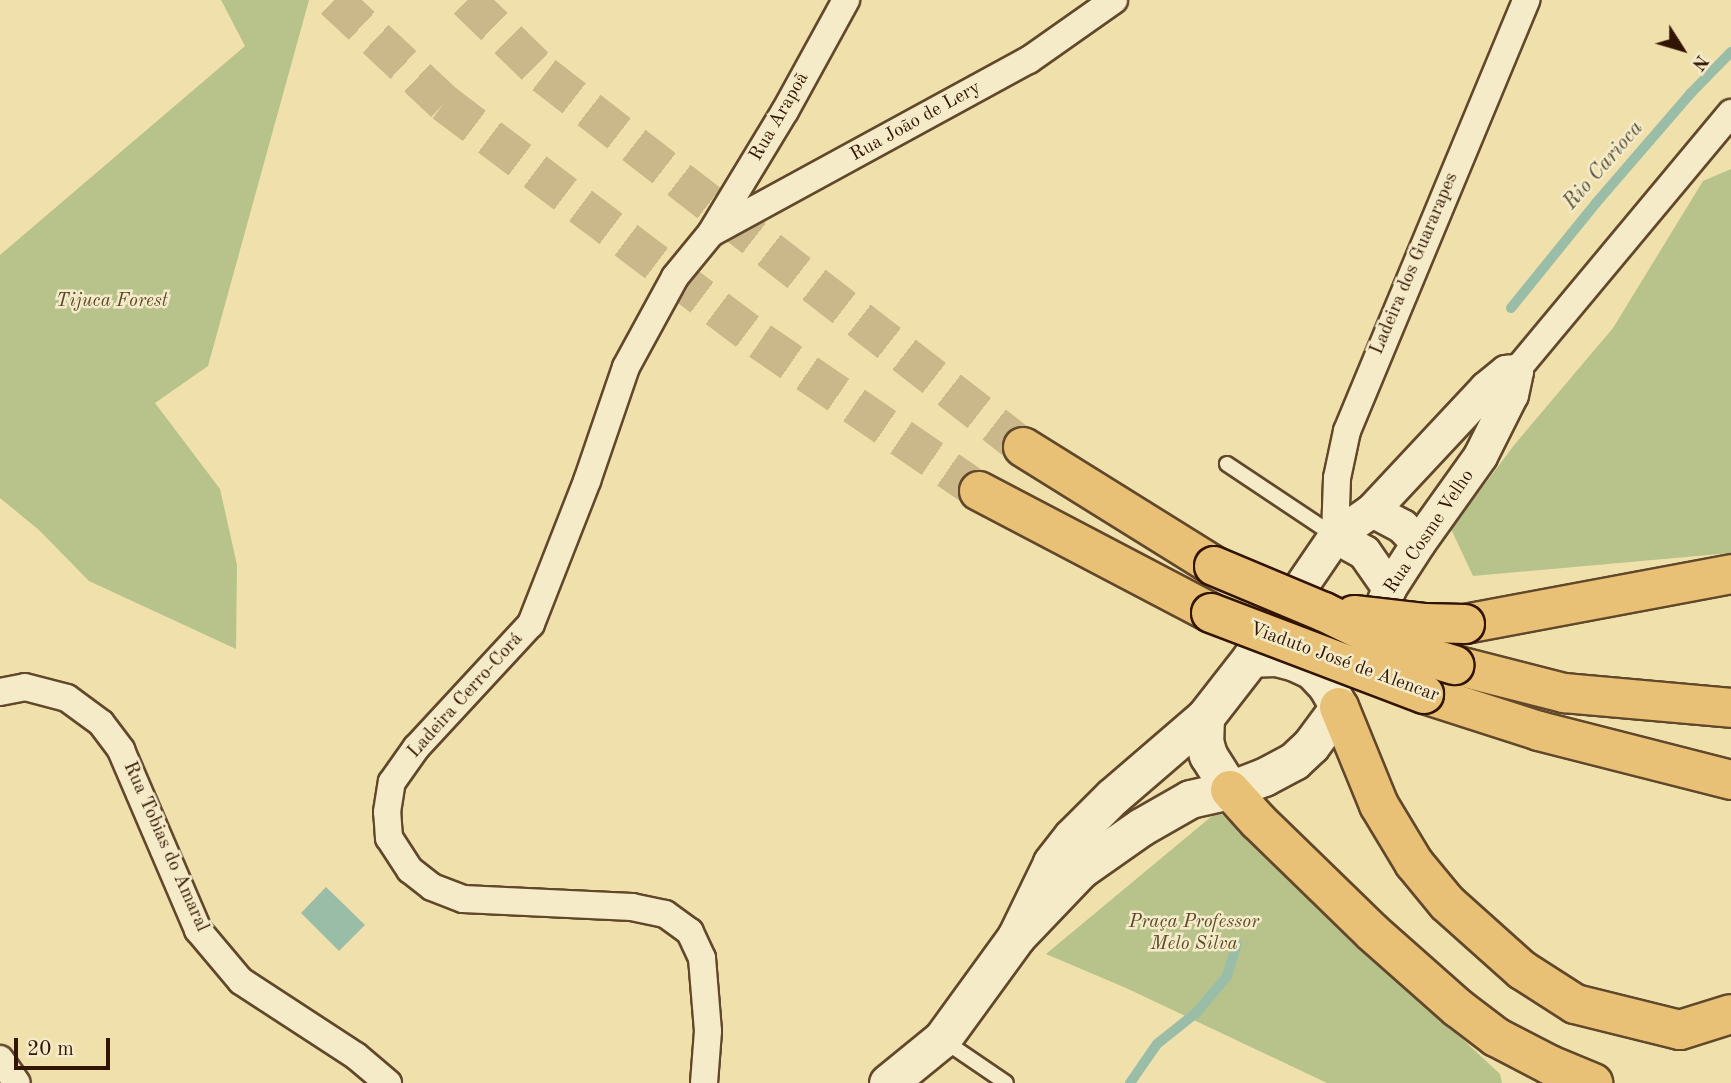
<!DOCTYPE html>
<meta charset="utf-8">
<style>
body{margin:0}
#map{position:relative;width:1731px;height:1083px;overflow:hidden;background:#f0e0ac;font-family:"Old Standard TT",serif}
div>[style]{position:absolute}
[style*='--x']{left:calc(var(--x)*1px);top:calc(var(--y)*1px);width:calc(var(--w)*1px);rotate:calc(var(--a)*1deg)}
.green>*{inset:0;background:#b7c38b}
.water>*{inset:0;background:#9abda8}
.stream>*{height:10px;margin:-5px;padding:0 5px;transform-origin:5px;border-radius:5px;background:#9abda8}
.motorway-tunnel>*{height:38px;margin-top:-19px;transform-origin:0;background:repeating-linear-gradient(90deg,#cab78a 0 38px,transparent 0 57px)}
.roads{filter:drop-shadow(2px 0 #62482b) drop-shadow(-2px 0 #62482b) drop-shadow(0 2px #62482b) drop-shadow(0 -2px #62482b)}
.service>*{height:14px;margin:-7px;padding:0 7px;transform-origin:7px;border-radius:7px;background:#f5ebc9}
.minor>*{height:26px;margin:-13px;padding:0 13px;transform-origin:13px;border-radius:13px;background:#f5ebc9}
.tertiary>*{height:33px;margin:-16.5px;padding:0 16.5px;transform-origin:16.5px;border-radius:16.5px;background:#f5ebc9}
.secondary>*{height:37px;margin:-18.5px;padding:0 18.5px;transform-origin:18.5px;border-radius:18.5px;background:#f5ebc9}
.motorway>*{height:38px;margin:-19px;padding:0 19px;transform-origin:19px;border-radius:19px;background:#e8c076}
.bridges{filter:drop-shadow(2px 0 #321500) drop-shadow(-2px 0 #321500) drop-shadow(0 2px #321500) drop-shadow(0 -2px #321500)}
.motorway-bridge>*{height:38px;margin:-19px;padding:0 19px;transform-origin:19px;border-radius:19px;background:#e8c076}
span{translate:-50% -50%;white-space:nowrap;text-align:center;line-height:1.15;-webkit-text-stroke:5px #f5ebc9;paint-order:stroke}
.street-label{font-size:19px;color:#321500}
.park-label{font-size:19px;color:#5a492a;font-style:italic}
.water-label{font-size:21px;color:#56503b;font-style:italic}
.north{position:absolute;left:1647px;top:14px;width:70px;height:70px;-webkit-text-stroke:5px #f5ebc9;paint-order:stroke;rotate:127deg;font-size:19px;font-weight:700;line-height:28px;text-align:center;color:#321500}
.north::after{content:'';display:block;margin:auto;width:24px;height:32px;background:#321500;clip-path:polygon(50% 0,100% 100%,50% 72%,0 100%)}
.scale{position:absolute;left:14px;top:1038px;width:96px;height:32px;box-sizing:border-box;border:4px solid #321500;border-top:0;padding-left:9px;font-size:21px;line-height:24px;white-space:nowrap;color:#321500;-webkit-text-stroke:5px #f5ebc9;paint-order:stroke}
</style>
<div id="map">
<div class="green">
<i style="clip-path:polygon(221px 0,309px 0,208px 366px,155px 403px,220px 489px,237px 565px,236px 649px,89px 581px,39px 530px,0 498px,0 255px,245px 46px)"></i>
<i style="clip-path:polygon(1731px 169px,1731px 553px,1473px 576px,1451px 529px,1515px 444px,1613px 328px,1703px 181px)"></i>
<i style="clip-path:polygon(1218px 811px,1500px 1074px,1502px 1083px,1327px 1083px,1126px 988px,1046px 954px)"></i>
</div>
<div class="water">
<i style="clip-path:polygon(326px 887px,365px 925px,339px 951px,301px 913px)"></i>
</div>
<div class="stream">
<i style="--x:1511;--y:308;--w:135;--a:-51"></i>
<i style="--x:1596;--y:203;--w:144;--a:-49.2"></i>
<i style="--x:1690;--y:94;--w:59;--a:-45.7"></i>
<i style="--x:1130;--y:1083;--w:47;--a:-55.3"></i>
<i style="--x:1157;--y:1044;--w:50;--a:-38.5"></i>
<i style="--x:1196;--y:1013;--w:48;--a:-50"></i>
<i style="--x:1227;--y:976;--w:34;--a:-73"></i>
</div>
<div class="motorway-tunnel">
<i style="--x:334;--y:0;--w:151;--a:43.1"></i>
<i style="--x:444;--y:103;--w:396;--a:37"></i>
<i style="--x:760;--y:341;--w:265;--a:34.4"></i>
<i style="--x:467;--y:0;--w:107;--a:44.2"></i>
<i style="--x:544;--y:75;--w:606;--a:37.83"></i>
</div>
<div class="roads">
<div class="service">
<i style="--x:1227;--y:464;--w:130;--a:33.7"></i>
<i style="--x:943;--y:1040;--w:76;--a:34.3"></i>
</div>
<div class="minor">
<i style="--x:713;--y:232;--w:360;--a:-28.6"></i>
<i style="--x:1029;--y:60;--w:104;--a:-35.2"></i>
<i style="--x:1516;--y:371;--w:336;--a:-50.2"></i>
<i style="--x:1335;--y:536;--w:58;--a:-88"></i>
<i style="--x:1337;--y:478;--w:48;--a:-78"></i>
<i style="--x:1347;--y:431;--w:467;--a:-67.4"></i>
<i style="--x:0;--y:692;--w:25;--a:-11"></i>
<i style="--x:25;--y:687;--w:43;--a:14.7"></i>
<i style="--x:67;--y:698;--w:42;--a:36.3"></i>
<i style="--x:101;--y:723;--w:34;--a:53"></i>
<i style="--x:121;--y:750;--w:196;--a:66.8"></i>
<i style="--x:198;--y:930;--w:67;--a:49.9"></i>
<i style="--x:241;--y:981;--w:137;--a:33.1"></i>
<i style="--x:356;--y:1056;--w:42;--a:40.2"></i>
<i style="--x:0;--y:1059;--w:29;--a:55"></i>
<i style="--x:704;--y:1083;--w:52;--a:-85.6"></i>
<i style="--x:708;--y:1031;--w:73;--a:-94.7"></i>
<i style="--x:702;--y:958;--w:29;--a:-115"></i>
<i style="--x:690;--y:932;--w:31;--a:-144"></i>
<i style="--x:665;--y:914;--w:34;--a:-168"></i>
<i style="--x:632;--y:907;--w:169;--a:-177.3"></i>
<i style="--x:463;--y:899;--w:33;--a:-159"></i>
<i style="--x:432;--y:887;--w:28;--a:-142"></i>
<i style="--x:410;--y:870;--w:38;--a:-123"></i>
<i style="--x:389;--y:838;--w:26;--a:-94"></i>
<i style="--x:387;--y:812;--w:30;--a:-81"></i>
<i style="--x:392;--y:782;--w:42;--a:-54.8"></i>
<i style="--x:416;--y:748;--w:169;--a:-47.2"></i>
<i style="--x:531;--y:624;--w:154;--a:-68.6"></i>
<i style="--x:587;--y:481;--w:120;--a:-71.1"></i>
<i style="--x:626;--y:367;--w:102;--a:-61.4"></i>
<i style="--x:675;--y:277;--w:57;--a:-50.7"></i>
<i style="--x:711;--y:233;--w:143;--a:-58.8"></i>
<i style="--x:785;--y:111;--w:127;--a:-61.2"></i>
</div>
<div class="tertiary">
<i style="--x:1372;--y:510;--w:34;--a:28"></i>
<i style="--x:1402;--y:526;--w:23;--a:47"></i>
<i style="--x:1335;--y:536;--w:33;--a:29"></i>
<i style="--x:1364;--y:552;--w:44;--a:55.2"></i>
<i style="--x:1253;--y:656;--w:145;--a:-55.7"></i>
<i style="--x:1335;--y:536;--w:45;--a:-35.1"></i>
<i style="--x:1372;--y:510;--w:167;--a:-46.9"></i>
<i style="--x:1486;--y:388;--w:26;--a:-39"></i>
<i style="--x:1506;--y:372;--w:10;--a:-6"></i>
<i style="--x:1516;--y:371;--w:24;--a:102"></i>
<i style="--x:1511;--y:394;--w:69;--a:116.6"></i>
<i style="--x:1480;--y:456;--w:107;--a:125.5"></i>
<i style="--x:1418;--y:543;--w:54;--a:122.8"></i>
<i style="--x:1389;--y:588;--w:56;--a:112"></i>
</div>
<div class="secondary">
<i style="--x:1205;--y:717;--w:24;--a:92"></i>
<i style="--x:1204;--y:741;--w:15;--a:74"></i>
<i style="--x:1208;--y:755;--w:41;--a:57.8"></i>
<i style="--x:888;--y:1083;--w:70;--a:-39.2"></i>
<i style="--x:942;--y:1039;--w:126;--a:-54"></i>
<i style="--x:1016;--y:937;--w:94;--a:-46.3"></i>
<i style="--x:1081;--y:869;--w:73;--a:-35"></i>
<i style="--x:1141;--y:827;--w:56;--a:-29.7"></i>
<i style="--x:1190;--y:799;--w:41;--a:-12.7"></i>
<i style="--x:1230;--y:790;--w:36;--a:-21"></i>
<i style="--x:1264;--y:777;--w:34;--a:-28"></i>
<i style="--x:1294;--y:761;--w:23;--a:-43"></i>
<i style="--x:1311;--y:745;--w:47;--a:-53.6"></i>
<i style="--x:1339;--y:707;--w:24;--a:-120"></i>
<i style="--x:1327;--y:686;--w:22;--a:-133"></i>
<i style="--x:1312;--y:670;--w:19;--a:-155"></i>
<i style="--x:1295;--y:662;--w:20;--a:-165"></i>
<i style="--x:1276;--y:657;--w:25;--a:178"></i>
<i style="--x:1251;--y:658;--w:75;--a:127.9"></i>
<i style="--x:1205;--y:717;--w:121;--a:139.3"></i>
<i style="--x:1113;--y:796;--w:58;--a:135"></i>
<i style="--x:1072;--y:837;--w:33;--a:128"></i>
<i style="--x:1052;--y:863;--w:82;--a:115.9"></i>
</div>
<div class="motorway">
<i style="--x:1023;--y:447;--w:225;--a:31.9"></i>
<i style="--x:979;--y:491;--w:262;--a:27.7"></i>
<i style="--x:1465;--y:624;--w:271;--a:-10.6"></i>
<i style="--x:1454;--y:665;--w:114;--a:14.3"></i>
<i style="--x:1564;--y:693;--w:168;--a:5.1"></i>
<i style="--x:1424;--y:694;--w:121;--a:17.8"></i>
<i style="--x:1539;--y:731;--w:198;--a:14.3"></i>
<i style="--x:1339;--y:707;--w:106;--a:67.8"></i>
<i style="--x:1379;--y:805;--w:68;--a:58.9"></i>
<i style="--x:1414;--y:863;--w:52;--a:50.5"></i>
<i style="--x:1447;--y:903;--w:101;--a:41.8"></i>
<i style="--x:1522;--y:970;--w:63;--a:32.7"></i>
<i style="--x:1575;--y:1004;--w:108;--a:13.9"></i>
<i style="--x:1680;--y:1030;--w:53;--a:-17.4"></i>
<i style="--x:1230;--y:790;--w:42;--a:47.9"></i>
<i style="--x:1258;--y:821;--w:159;--a:44.2"></i>
<i style="--x:1372;--y:932;--w:115;--a:41.5"></i>
<i style="--x:1458;--y:1008;--w:48;--a:37.3"></i>
<i style="--x:1496;--y:1037;--w:61;--a:27.4"></i>
<i style="--x:1550;--y:1065;--w:47;--a:22.7"></i>
</div>
</div>
<div class="bridges">
<div class="motorway-bridge">
<i style="--x:1214;--y:566;--w:119;--a:22.7"></i>
<i style="--x:1324;--y:612;--w:82;--a:25.9"></i>
<i style="--x:1398;--y:648;--w:59;--a:16.9"></i>
<i style="--x:1211;--y:613;--w:228;--a:20.8"></i>
<i style="--x:1354;--y:615;--w:70;--a:6.5"></i>
<i style="--x:1424;--y:623;--w:41;--a:1.4"></i>
</div>
</div>
<div class="street-label">
<span style="left:780px;top:117px;rotate:-60deg">Rua Arapoã</span>
<span style="left:916px;top:122px;rotate:-29deg">Rua João de Lery</span>
<span style="left:1415px;top:264px;rotate:-67deg">Ladeira dos Guararapes</span>
<span style="left:1430px;top:532px;rotate:-56deg">Rua Cosme Velho</span>
<span style="left:1344px;top:663px;rotate:20deg">Viaduto José de Alencar</span>
<span style="left:466px;top:696px;rotate:-48deg">Ladeira Cerro-Corá</span>
<span style="left:165px;top:847px;rotate:66deg">Rua Tobias do Amaral</span>
</div>
<div class="park-label">
<span style="left:112px;top:302px">Tijuca Forest</span>
<span style="left:1194px;top:934px">Praça Professor<br>Melo Silva</span>
</div>
<div class="water-label">
<span style="left:1604px;top:166px;rotate:-49deg">Rio Carioca</span>
</div>
<div class="north">N</div>
<div class="scale">20 m</div>
</div>
